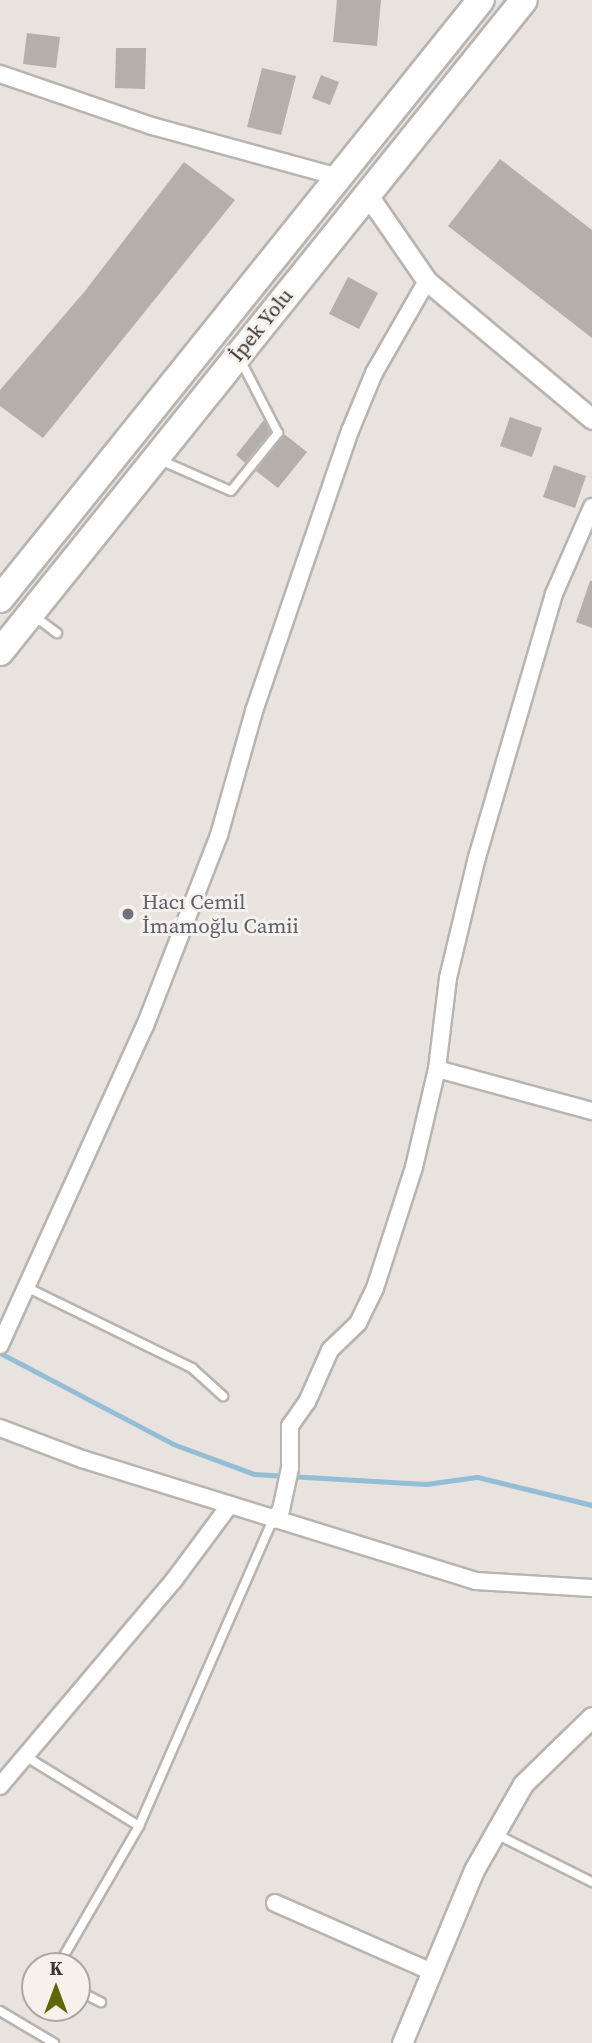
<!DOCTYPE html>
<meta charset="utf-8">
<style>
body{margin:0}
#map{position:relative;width:592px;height:2043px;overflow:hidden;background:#e9e3df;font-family:"Source Serif 4",serif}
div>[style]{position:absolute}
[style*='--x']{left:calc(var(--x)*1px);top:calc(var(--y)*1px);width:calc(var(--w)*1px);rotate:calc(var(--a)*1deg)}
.stream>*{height:5px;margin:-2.5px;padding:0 2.5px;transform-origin:2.5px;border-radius:2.5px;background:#94bdd6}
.building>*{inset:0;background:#b4afab}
.roads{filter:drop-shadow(2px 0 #b9b4b0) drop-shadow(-2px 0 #b9b4b0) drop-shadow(0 2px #b9b4b0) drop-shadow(0 -2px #b9b4b0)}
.service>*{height:8px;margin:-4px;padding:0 4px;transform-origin:4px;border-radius:4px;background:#fff}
.minor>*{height:16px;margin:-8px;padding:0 8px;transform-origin:8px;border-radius:8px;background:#fff}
.tertiary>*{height:19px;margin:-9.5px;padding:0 9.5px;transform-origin:9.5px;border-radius:9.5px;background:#fff}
.trunk>*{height:26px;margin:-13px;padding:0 13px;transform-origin:13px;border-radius:13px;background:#fff}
.dots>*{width:19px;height:19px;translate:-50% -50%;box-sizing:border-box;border:4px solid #f6f1ed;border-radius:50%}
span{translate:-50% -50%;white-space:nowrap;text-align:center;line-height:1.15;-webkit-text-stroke:6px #f6f1ed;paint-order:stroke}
.street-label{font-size:21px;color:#373533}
.worship-label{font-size:21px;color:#5b616d}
.left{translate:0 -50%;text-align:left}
.north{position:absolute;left:21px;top:1952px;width:70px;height:70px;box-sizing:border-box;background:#f6f1ed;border:2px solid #aaa6a3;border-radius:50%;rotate:0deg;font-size:19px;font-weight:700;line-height:28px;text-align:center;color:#373533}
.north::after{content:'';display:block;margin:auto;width:24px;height:32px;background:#606605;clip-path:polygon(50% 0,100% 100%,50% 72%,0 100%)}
</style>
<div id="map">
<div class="stream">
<i style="--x:0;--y:1353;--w:195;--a:27.7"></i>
<i style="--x:173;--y:1444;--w:86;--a:20.3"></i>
<i style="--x:254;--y:1474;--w:172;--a:3.3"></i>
<i style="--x:426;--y:1484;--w:51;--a:-7.8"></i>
<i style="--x:477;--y:1477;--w:118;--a:13.7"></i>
</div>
<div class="building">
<i style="clip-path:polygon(337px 0,381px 0,377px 46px,333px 42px)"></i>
<i style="clip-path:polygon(27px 33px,60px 37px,56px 68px,23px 64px)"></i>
<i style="clip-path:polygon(116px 48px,146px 48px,145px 89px,115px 88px)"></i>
<i style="clip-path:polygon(262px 68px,296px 76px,281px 135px,247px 127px)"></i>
<i style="clip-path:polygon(321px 75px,339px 82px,330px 105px,312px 98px)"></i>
<i style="clip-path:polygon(500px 159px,592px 230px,592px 338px,448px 226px)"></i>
<i style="clip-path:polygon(184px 162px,235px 200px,43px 438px,0 406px,0 390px,85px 291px)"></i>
<i style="clip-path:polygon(348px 277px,378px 293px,359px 329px,329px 314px)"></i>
<i style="clip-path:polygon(510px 417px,542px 428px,532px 457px,500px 446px)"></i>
<i style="clip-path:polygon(264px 420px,270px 432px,245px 463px,236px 455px)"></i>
<i style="clip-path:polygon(284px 434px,307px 452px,278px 488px,256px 471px)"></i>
<i style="clip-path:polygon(554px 465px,586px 476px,575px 508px,543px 497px)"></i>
<i style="clip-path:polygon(590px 581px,592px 581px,592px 628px,576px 622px)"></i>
</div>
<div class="roads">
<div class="service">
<i style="--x:160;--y:460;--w:77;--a:23.6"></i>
<i style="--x:231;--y:491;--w:75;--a:-51"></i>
<i style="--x:278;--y:433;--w:81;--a:-117.2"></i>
<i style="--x:33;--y:615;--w:30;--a:37"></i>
<i style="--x:26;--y:1287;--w:185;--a:26"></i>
<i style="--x:192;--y:1368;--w:42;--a:42.1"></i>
<i style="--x:25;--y:1756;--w:134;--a:31.6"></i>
<i style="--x:494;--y:1833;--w:110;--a:26.6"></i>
<i style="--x:58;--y:1966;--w:162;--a:-59.9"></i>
<i style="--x:139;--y:1826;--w:334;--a:-66.4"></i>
<i style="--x:77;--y:1990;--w:27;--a:27"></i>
<i style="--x:0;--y:2011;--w:63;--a:30.7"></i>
</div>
<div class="minor">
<i style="--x:0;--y:74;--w:161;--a:18.9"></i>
<i style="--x:152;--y:126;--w:193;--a:15.3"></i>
<i style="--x:592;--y:507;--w:95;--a:113.6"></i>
<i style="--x:554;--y:594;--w:274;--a:106.3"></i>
<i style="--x:477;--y:857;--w:124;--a:103.5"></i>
<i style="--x:448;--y:978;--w:92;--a:96.9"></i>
<i style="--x:437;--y:1069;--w:161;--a:15.2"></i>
<i style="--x:0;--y:1345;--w:350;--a:-65.6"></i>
<i style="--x:145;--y:1026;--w:205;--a:-68.8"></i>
<i style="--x:219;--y:835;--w:129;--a:-74.2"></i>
<i style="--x:254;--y:711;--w:296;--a:-71.1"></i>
<i style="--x:350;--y:431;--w:63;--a:-67.5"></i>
<i style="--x:374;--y:373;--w:106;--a:-60.1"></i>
<i style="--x:0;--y:1428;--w:88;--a:20.7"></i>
<i style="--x:82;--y:1459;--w:412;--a:17.2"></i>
<i style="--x:476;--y:1581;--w:116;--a:3.5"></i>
<i style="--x:273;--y:1520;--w:13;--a:-51"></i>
<i style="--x:281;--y:1510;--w:43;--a:-77.9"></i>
<i style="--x:290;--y:1468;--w:42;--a:-90"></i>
<i style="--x:290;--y:1426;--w:29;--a:-55"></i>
<i style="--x:307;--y:1402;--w:57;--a:-66.1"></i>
<i style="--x:330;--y:1350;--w:39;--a:-44"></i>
<i style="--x:358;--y:1323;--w:39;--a:-64"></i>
<i style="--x:375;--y:1288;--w:127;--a:-72.1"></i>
<i style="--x:414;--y:1167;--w:101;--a:-76.8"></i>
<i style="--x:0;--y:1786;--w:270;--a:-49.8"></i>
<i style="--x:174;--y:1580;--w:92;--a:-53.4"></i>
<i style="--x:275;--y:1903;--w:171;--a:23.7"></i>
</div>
<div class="tertiary">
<i style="--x:367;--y:194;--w:106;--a:55.4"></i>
<i style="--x:427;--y:281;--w:215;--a:39.9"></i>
<i style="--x:402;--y:2043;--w:187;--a:-67.4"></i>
<i style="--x:474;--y:1870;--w:99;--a:-60.3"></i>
<i style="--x:523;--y:1784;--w:96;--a:-44.2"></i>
</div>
<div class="trunk">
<i style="--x:0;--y:599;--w:768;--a:-51.24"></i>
<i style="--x:0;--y:652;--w:836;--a:-51.21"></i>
</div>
</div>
<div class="dots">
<i style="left:128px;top:914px;background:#6b7280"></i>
</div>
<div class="street-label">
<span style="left:261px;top:325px;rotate:-51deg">İpek Yolu</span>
</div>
<div class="worship-label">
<span class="left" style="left:142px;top:914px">Hacı Cemil<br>İmamoğlu Camii</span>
</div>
<div class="north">K</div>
</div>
